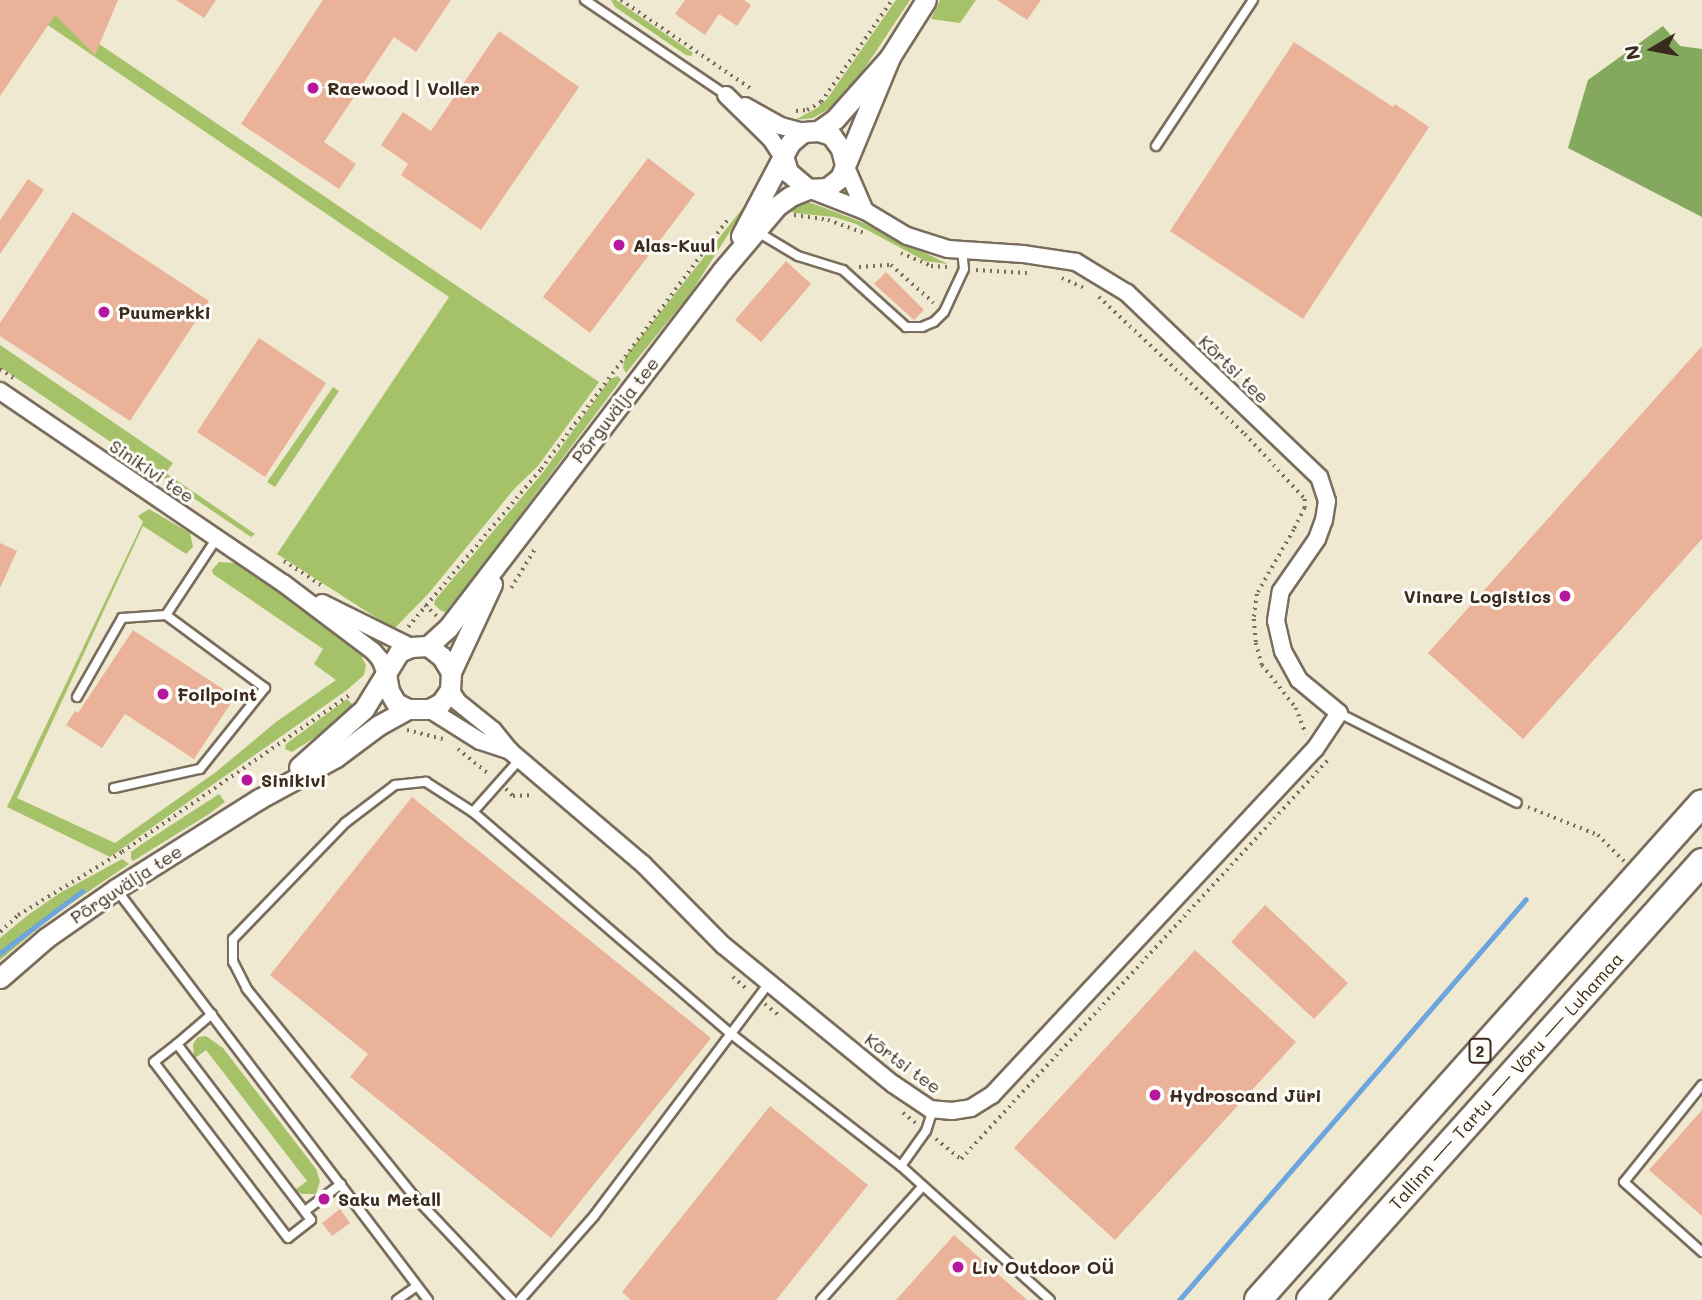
<!DOCTYPE html>
<meta charset="utf-8">
<style>
body{margin:0}
#map{position:relative;width:1702px;height:1300px;overflow:hidden;background:#f0e9d1;font-family:Mali,sans-serif}
div>[style]{position:absolute}
[style*='--x']{left:calc(var(--x)*1px);top:calc(var(--y)*1px);width:calc(var(--w)*1px);rotate:calc(var(--a)*1deg)}
.green>*{inset:0;background:#a5c269}
.forest>*{inset:0;background:#84a85d}
.stream>*{height:5px;margin:-2.5px;padding:0 2.5px;transform-origin:2.5px;border-radius:2.5px;background:#6ca6dc}
.building>*{inset:0;background:#eab298}
.path>*{height:3.5px;margin-top:-1.75px;transform-origin:0;background:repeating-linear-gradient(90deg,#7a6d5d 0 2px,transparent 0 7px)}
.roads{filter:drop-shadow(2px 0 #7a6d5d) drop-shadow(-2px 0 #7a6d5d) drop-shadow(0 2px #7a6d5d) drop-shadow(0 -2px #7a6d5d)}
.service>*{height:8px;margin:-4px;padding:0 4px;transform-origin:4px;border-radius:4px;background:#fff}
.minor>*{height:16px;margin:-8px;padding:0 8px;transform-origin:8px;border-radius:8px;background:#fff}
.tertiary>*{height:19px;margin:-9.5px;padding:0 9.5px;transform-origin:9.5px;border-radius:9.5px;background:#fff}
.trunk>*{height:26px;margin:-13px;padding:0 13px;transform-origin:13px;border-radius:13px;background:#fff}
.dots>*{width:19px;height:19px;translate:-50% -50%;box-sizing:border-box;border:4px solid #fdfcf7;border-radius:50%}
span{translate:-50% -50%;white-space:nowrap;text-align:center;line-height:1.15;-webkit-text-stroke:6px #fdfcf7;paint-order:stroke}
.shield-label span{padding:2px 5px;background:#fdfcf7;border:2px solid;border-radius:5px;-webkit-text-stroke-width:0}
.shield-label{font-size:16px;color:#3b2a1e;font-weight:700}
.poi-label{font-size:18px;color:#3b2a1e;font-weight:700}
.left{translate:0 -50%;text-align:left}
.right{translate:-100% -50%;text-align:right}
.street-label{font-size:18px;color:#3b2a1e}
.north{position:absolute;left:1618px;top:14px;width:70px;height:70px;-webkit-text-stroke:5px #fdfcf7;paint-order:stroke;rotate:260deg;font-size:19px;font-weight:700;line-height:28px;text-align:center;color:#3b2a1e}
.north::after{content:'';display:block;margin:auto;width:24px;height:32px;background:#3b2a1e;clip-path:polygon(50% 0,100% 100%,50% 72%,0 100%)}
</style>
<div id="map">
<div class="green">
<i style="clip-path:polygon(34px 0,599px 382px,538px 466px,515px 488px,429px 593px,394px 629px,277px 554px,449px 297px,33px 15px)"></i>
<i style="clip-path:polygon(611px 0,616px 0,693px 53px,691px 56px,686px 55px,615px 7px)"></i>
<i style="clip-path:polygon(896px 0,910px 0,843px 101px,813px 118px,795px 120px,817px 108px,827px 99px)"></i>
<i style="clip-path:polygon(940px 0,976px 0,960px 23px,931px 19px)"></i>
<i style="clip-path:polygon(753px 195px,691px 293px,626px 373px,623px 368px,625px 357px)"></i>
<i style="clip-path:polygon(806px 201px,859px 221px,948px 264px,925px 261px,856px 224px,834px 217px,794px 213px,788px 209px)"></i>
<i style="clip-path:polygon(0 345px,173px 463px,166px 473px,255px 534px,251px 537px,0 367px)"></i>
<i style="clip-path:polygon(618px 376px,621px 380px,447px 613px,440px 610px,434px 604px,435px 600px,544px 471px,610px 379px)"></i>
<i style="clip-path:polygon(333px 387px,339px 391px,275px 487px,267px 482px)"></i>
<i style="clip-path:polygon(149px 509px,190px 533px,193px 547px,186px 554px,143px 526px,17px 798px,115px 843px,216px 772px,276px 722px,336px 680px,314px 664px,323px 649px,213px 574px,212px 570px,219px 562px,235px 563px,365px 650px,362px 658px,366px 665px,364px 675px,347px 690px,110px 857px,7px 807px,143px 522px,138px 516px)"></i>
<i style="clip-path:polygon(347px 699px,356px 708px,347px 717px,292px 752px,285px 749px,286px 744px)"></i>
<i style="clip-path:polygon(219px 794px,225px 802px,209px 814px,133px 861px,131px 859px,131px 852px,142px 844px)"></i>
<i style="clip-path:polygon(122px 859px,129px 864px,54px 915px,0 960px,0 938px,28px 915px,60px 893px)"></i>
<i style="clip-path:polygon(206px 1036px,223px 1048px,316px 1169px,320px 1181px,316px 1194px,302px 1194px,295px 1190px,307px 1181px,206px 1050px,194px 1059px,193px 1044px,198px 1037px)"></i>
</div>
<div class="forest">
<i style="clip-path:polygon(1663px 26px,1680px 46px,1702px 49px,1702px 217px,1568px 148px,1588px 80px)"></i>
</div>
<div class="stream">
<i style="--x:0;--y:953;--w:103;--a:-37.1"></i>
<i style="--x:1179;--y:1300;--w:530;--a:-49.13"></i>
</div>
<div class="building">
<i style="clip-path:polygon(0 0,118px 0,95px 55px,55px 15px,0 96px)"></i>
<i style="clip-path:polygon(176px 0,216px 0,204px 18px)"></i>
<i style="clip-path:polygon(323px 0,451px 0,416px 52px,394px 37px,324px 142px,356px 164px,339px 189px,241px 124px)"></i>
<i style="clip-path:polygon(685px 0,744px 0,751px 5px,737px 26px,719px 14px,705px 35px,675px 14px)"></i>
<i style="clip-path:polygon(997px 0,1041px 0,1027px 20px)"></i>
<i style="clip-path:polygon(499px 31px,579px 87px,481px 230px,401px 175px,408px 164px,381px 145px,403px 112px,431px 131px)"></i>
<i style="clip-path:polygon(1294px 42px,1393px 107px,1395px 104px,1429px 127px,1303px 319px,1170px 231px)"></i>
<i style="clip-path:polygon(648px 158px,695px 194px,590px 333px,543px 297px)"></i>
<i style="clip-path:polygon(28px 179px,44px 190px,0 254px,0 220px)"></i>
<i style="clip-path:polygon(73px 212px,209px 301px,130px 421px,0 336px,0 323px)"></i>
<i style="clip-path:polygon(786px 261px,811px 284px,761px 342px,735px 320px)"></i>
<i style="clip-path:polygon(886px 272px,924px 310px,914px 320px,874px 284px)"></i>
<i style="clip-path:polygon(259px 338px,326px 383px,265px 477px,197px 432px)"></i>
<i style="clip-path:polygon(1702px 346px,1702px 539px,1523px 739px,1428px 653px)"></i>
<i style="clip-path:polygon(0 543px,17px 551px,0 588px)"></i>
<i style="clip-path:polygon(133px 630px,235px 697px,194px 759px,125px 714px,102px 748px,66px 725px,75px 711px,78px 713px)"></i>
<i style="clip-path:polygon(412px 797px,711px 1038px,551px 1238px,350px 1077px,368px 1054px,270px 975px)"></i>
<i style="clip-path:polygon(1265px 905px,1348px 983px,1314px 1019px,1231px 942px)"></i>
<i style="clip-path:polygon(1195px 950px,1296px 1042px,1115px 1240px,1014px 1148px)"></i>
<i style="clip-path:polygon(770px 1106px,868px 1185px,776px 1300px,631px 1300px,622px 1292px)"></i>
<i style="clip-path:polygon(1702px 1110px,1702px 1216px,1649px 1170px)"></i>
<i style="clip-path:polygon(340px 1209px,350px 1223px,332px 1236px,322px 1223px)"></i>
<i style="clip-path:polygon(954px 1235px,1027px 1300px,896px 1300px)"></i>
</div>
<div class="path">
<i style="--x:621;--y:0;--w:160;--a:34.3"></i>
<i style="--x:796;--y:111;--w:11;--a:-5"></i>
<i style="--x:807;--y:110;--w:16;--a:-30"></i>
<i style="--x:821;--y:102;--w:124;--a:-55.2"></i>
<i style="--x:794;--y:215;--w:34;--a:8"></i>
<i style="--x:828;--y:220;--w:41;--a:19.7"></i>
<i style="--x:901;--y:253;--w:33;--a:23"></i>
<i style="--x:931;--y:266;--w:16;--a:4"></i>
<i style="--x:859;--y:267;--w:32;--a:-4"></i>
<i style="--x:891;--y:265;--w:57;--a:41.5"></i>
<i style="--x:976;--y:270;--w:51;--a:3.4"></i>
<i style="--x:1062;--y:278;--w:24;--a:24"></i>
<i style="--x:1099;--y:297;--w:200;--a:43.2"></i>
<i style="--x:1245;--y:434;--w:88;--a:47.3"></i>
<i style="--x:1305;--y:499;--w:9;--a:90"></i>
<i style="--x:1305;--y:508;--w:25;--a:117"></i>
<i style="--x:1294;--y:530;--w:74;--a:120"></i>
<i style="--x:1257;--y:594;--w:25;--a:97"></i>
<i style="--x:1254;--y:619;--w:24;--a:85"></i>
<i style="--x:1256;--y:643;--w:23;--a:75"></i>
<i style="--x:1262;--y:665;--w:55;--a:51.7"></i>
<i style="--x:1296;--y:708;--w:28;--a:69"></i>
<i style="--x:0;--y:369;--w:17;--a:33"></i>
<i style="--x:284;--y:561;--w:48;--a:33"></i>
<i style="--x:511;--y:588;--w:48;--a:-58.6"></i>
<i style="--x:425;--y:605;--w:16;--a:43"></i>
<i style="--x:408;--y:627;--w:207;--a:-49.9"></i>
<i style="--x:541;--y:469;--w:311;--a:-53.2"></i>
<i style="--x:407;--y:730;--w:37;--a:14"></i>
<i style="--x:458;--y:749;--w:41;--a:39.1"></i>
<i style="--x:506;--y:789;--w:10;--a:45"></i>
<i style="--x:513;--y:796;--w:21;--a:-3"></i>
<i style="--x:1528;--y:807;--w:75;--a:21.8"></i>
<i style="--x:1598;--y:835;--w:37;--a:45"></i>
<i style="--x:0;--y:932;--w:25;--a:-43"></i>
<i style="--x:18;--y:915;--w:122;--a:-31.2"></i>
<i style="--x:122;--y:852;--w:278;--a:-34.6"></i>
<i style="--x:733;--y:977;--w:20;--a:41"></i>
<i style="--x:765;--y:1004;--w:21;--a:39"></i>
<i style="--x:903;--y:1113;--w:16;--a:38"></i>
<i style="--x:936;--y:1139;--w:32;--a:39"></i>
<i style="--x:961;--y:1159;--w:541;--a:-47.4"></i>
</div>
<div class="roads">
<div class="service">
<i style="--x:585;--y:0;--w:170;--a:34"></i>
<i style="--x:1156;--y:146;--w:175;--a:-56.4"></i>
<i style="--x:756;--y:231;--w:49;--a:30.8"></i>
<i style="--x:798;--y:256;--w:47;--a:17.3"></i>
<i style="--x:843;--y:270;--w:85;--a:42.1"></i>
<i style="--x:906;--y:327;--w:16;--a:0"></i>
<i style="--x:922;--y:327;--w:13;--a:-23"></i>
<i style="--x:934;--y:322;--w:14;--a:-45"></i>
<i style="--x:944;--y:312;--w:47;--a:-65.1"></i>
<i style="--x:964;--y:269;--w:19;--a:-96"></i>
<i style="--x:77;--y:697;--w:91;--a:-60.3"></i>
<i style="--x:122;--y:618;--w:44;--a:-3.9"></i>
<i style="--x:1339;--y:713;--w:199;--a:26.8"></i>
<i style="--x:114;--y:788;--w:88;--a:-12.5"></i>
<i style="--x:200;--y:769;--w:104;--a:-51.3"></i>
<i style="--x:265;--y:688;--w:123;--a:-143.6"></i>
<i style="--x:166;--y:615;--w:92;--a:-56.5"></i>
<i style="--x:473;--y:812;--w:71;--a:-48.4"></i>
<i style="--x:116;--y:889;--w:516;--a:52.8"></i>
<i style="--x:177;--y:1044;--w:221;--a:52.7"></i>
<i style="--x:311;--y:1220;--w:29;--a:142"></i>
<i style="--x:288;--y:1238;--w:221;--a:-127.3"></i>
<i style="--x:154;--y:1062;--w:29;--a:-38"></i>
<i style="--x:177;--y:1044;--w:46;--a:-40.6"></i>
<i style="--x:1702;--y:1085;--w:124;--a:128.8"></i>
<i style="--x:1624;--y:1182;--w:105;--a:41.9"></i>
<i style="--x:901;--y:1166;--w:43;--a:-54.5"></i>
<i style="--x:926;--y:1131;--w:23;--a:-72"></i>
<i style="--x:305;--y:1211;--w:45;--a:-36.9"></i>
<i style="--x:397;--y:1300;--w:24;--a:-35"></i>
<i style="--x:512;--y:1300;--w:144;--a:-133.3"></i>
<i style="--x:413;--y:1195;--w:265;--a:-128.9"></i>
<i style="--x:247;--y:989;--w:30;--a:-117"></i>
<i style="--x:233;--y:962;--w:23;--a:-90"></i>
<i style="--x:233;--y:939;--w:161;--a:-46"></i>
<i style="--x:345;--y:823;--w:63;--a:-37.2"></i>
<i style="--x:395;--y:785;--w:31;--a:-6"></i>
<i style="--x:426;--y:782;--w:56;--a:32.6"></i>
<i style="--x:473;--y:812;--w:339;--a:40.7"></i>
<i style="--x:730;--y:1033;--w:217;--a:37.9"></i>
<i style="--x:901;--y:1166;--w:200;--a:42"></i>
<i style="--x:520;--y:1300;--w:112;--a:-48.6"></i>
<i style="--x:594;--y:1216;--w:291;--a:-53.1"></i>
<i style="--x:821;--y:1300;--w:153;--a:-48.2"></i>
</div>
<div class="minor">
<i style="--x:726;--y:95;--w:63;--a:44.4"></i>
<i style="--x:771;--y:139;--w:24;--a:57"></i>
<i style="--x:745;--y:106;--w:41;--a:29.1"></i>
<i style="--x:781;--y:126;--w:23;--a:15"></i>
<i style="--x:845;--y:165;--w:50;--a:66.5"></i>
<i style="--x:0;--y:391;--w:342;--a:34.2"></i>
<i style="--x:283;--y:583;--w:113;--a:37.1"></i>
<i style="--x:373;--y:651;--w:11;--a:49"></i>
<i style="--x:380;--y:659;--w:16;--a:68"></i>
<i style="--x:322;--y:603;--w:99;--a:26.3"></i>
<i style="--x:450;--y:690;--w:14;--a:56"></i>
<i style="--x:458;--y:702;--w:45;--a:38.7"></i>
<i style="--x:493;--y:730;--w:27;--a:51"></i>
<i style="--x:510;--y:751;--w:175;--a:40.4"></i>
<i style="--x:643;--y:864;--w:114;--a:45.4"></i>
<i style="--x:723;--y:945;--w:220;--a:39.3"></i>
<i style="--x:893;--y:1084;--w:45;--a:34"></i>
<i style="--x:930;--y:1109;--w:22;--a:5"></i>
<i style="--x:952;--y:1111;--w:19;--a:-9"></i>
<i style="--x:971;--y:1108;--w:25;--a:-32"></i>
<i style="--x:992;--y:1095;--w:473;--a:-47"></i>
<i style="--x:1315;--y:749;--w:43;--a:-56.3"></i>
<i style="--x:1339;--y:713;--w:52;--a:-140.5"></i>
<i style="--x:1299;--y:680;--w:33;--a:-119"></i>
<i style="--x:1283;--y:651;--w:31;--a:-103"></i>
<i style="--x:1276;--y:621;--w:30;--a:-81"></i>
<i style="--x:1281;--y:591;--w:63;--a:-55.3"></i>
<i style="--x:1317;--y:539;--w:20;--a:-70"></i>
<i style="--x:1324;--y:520;--w:19;--a:-81"></i>
<i style="--x:1327;--y:501;--w:25;--a:-108"></i>
<i style="--x:1319;--y:477;--w:266;--a:-136.2"></i>
<i style="--x:1127;--y:293;--w:60;--a:-148.7"></i>
<i style="--x:1076;--y:262;--w:54;--a:-171.4"></i>
<i style="--x:1023;--y:254;--w:75;--a:-176.2"></i>
<i style="--x:948;--y:249;--w:43;--a:-162.4"></i>
<i style="--x:907;--y:236;--w:49;--a:-149.2"></i>
<i style="--x:865;--y:211;--w:58;--a:-158.7"></i>
<i style="--x:429;--y:709;--w:60;--a:32.1"></i>
<i style="--x:480;--y:741;--w:32;--a:18"></i>
</div>
<div class="tertiary">
<i style="--x:818;--y:131;--w:21;--a:-35"></i>
<i style="--x:835;--y:119;--w:83;--a:-48.4"></i>
<i style="--x:890;--y:57;--w:67;--a:-57.7"></i>
<i style="--x:784;--y:159;--w:14;--a:73"></i>
<i style="--x:788;--y:172;--w:26;--a:40"></i>
<i style="--x:741;--y:236;--w:105;--a:-62.2"></i>
<i style="--x:790;--y:143;--w:17;--a:-40"></i>
<i style="--x:803;--y:132;--w:15;--a:-4"></i>
<i style="--x:818;--y:131;--w:14;--a:17"></i>
<i style="--x:831;--y:135;--w:17;--a:54"></i>
<i style="--x:841;--y:149;--w:16;--a:76"></i>
<i style="--x:428;--y:646;--w:27;--a:-42"></i>
<i style="--x:448;--y:628;--w:450;--a:-52.5"></i>
<i style="--x:722;--y:271;--w:85;--a:-49.8"></i>
<i style="--x:777;--y:206;--w:17;--a:-36"></i>
<i style="--x:791;--y:196;--w:18;--a:-22"></i>
<i style="--x:808;--y:189;--w:19;--a:-3"></i>
<i style="--x:827;--y:188;--w:16;--a:-38"></i>
<i style="--x:840;--y:178;--w:131;--a:-67.5"></i>
<i style="--x:451;--y:672;--w:97;--a:-65"></i>
<i style="--x:299;--y:767;--w:87;--a:-41.7"></i>
<i style="--x:364;--y:709;--w:67;--a:-58.4"></i>
<i style="--x:399;--y:652;--w:13;--a:-23"></i>
<i style="--x:411;--y:647;--w:17;--a:-3"></i>
<i style="--x:428;--y:646;--w:18;--a:38"></i>
<i style="--x:442;--y:657;--w:17;--a:59"></i>
<i style="--x:451;--y:672;--w:18;--a:93"></i>
<i style="--x:450;--y:690;--w:16;--a:125"></i>
<i style="--x:441;--y:703;--w:13;--a:153"></i>
<i style="--x:429;--y:709;--w:21;--a:180"></i>
<i style="--x:408;--y:709;--w:13;--a:-153"></i>
<i style="--x:396;--y:703;--w:14;--a:-120"></i>
<i style="--x:389;--y:691;--w:17;--a:-100"></i>
<i style="--x:0;--y:978;--w:61;--a:-41"></i>
<i style="--x:46;--y:938;--w:85;--a:-35"></i>
<i style="--x:116;--y:889;--w:169;--a:-32.2"></i>
<i style="--x:259;--y:799;--w:88;--a:-28.6"></i>
<i style="--x:336;--y:757;--w:54;--a:-36.7"></i>
<i style="--x:379;--y:725;--w:33;--a:-29"></i>
</div>
<div class="trunk">
<i style="--x:1258;--y:1300;--w:666;--a:-48.22"></i>
<i style="--x:1310;--y:1300;--w:588;--a:-48.17"></i>
</div>
</div>
<div class="dots">
<i style="left:313px;top:88px;background:#b5179e"></i>
<i style="left:619px;top:245px;background:#b5179e"></i>
<i style="left:104px;top:312px;background:#b5179e"></i>
<i style="left:1565px;top:596px;background:#b5179e"></i>
<i style="left:163px;top:694px;background:#b5179e"></i>
<i style="left:247px;top:780px;background:#b5179e"></i>
<i style="left:1155px;top:1095px;background:#b5179e"></i>
<i style="left:324px;top:1199px;background:#b5179e"></i>
<i style="left:958px;top:1267px;background:#b5179e"></i>
</div>
<div class="shield-label">
<span style="left:1480px;top:1051px">2</span>
</div>
<div class="poi-label">
<span class="left" style="left:327px;top:88px">Raewood | Voller</span>
<span class="left" style="left:633px;top:245px">Alas-Kuul</span>
<span class="left" style="left:118px;top:312px">Puumerkki</span>
<span class="right" style="left:1551px;top:596px">Vinare Logistics</span>
<span class="left" style="left:177px;top:694px">Foilpoint</span>
<span class="left" style="left:261px;top:780px">Sinikivi</span>
<span class="left" style="left:1169px;top:1095px">Hydroscand Jüri</span>
<span class="left" style="left:338px;top:1199px">Saku Metall</span>
<span class="left" style="left:972px;top:1267px">Liv Outdoor OÜ</span>
</div>
<div class="street-label">
<span style="left:1234px;top:369px;rotate:44deg">Kõrtsi tee</span>
<span style="left:615px;top:410px;rotate:-52deg">Põrguvälja tee</span>
<span style="left:152px;top:471px;rotate:34deg">Sinikivi tee</span>
<span style="left:126px;top:884px;rotate:-33deg">Põrguvälja tee</span>
<span style="left:903px;top:1063px;rotate:36deg">Kõrtsi tee</span>
<span style="left:1506px;top:1081px;rotate:-48deg">Tallinn — Tartu — Võru — Luhamaa</span>
</div>
<div class="north">N</div>
</div>
